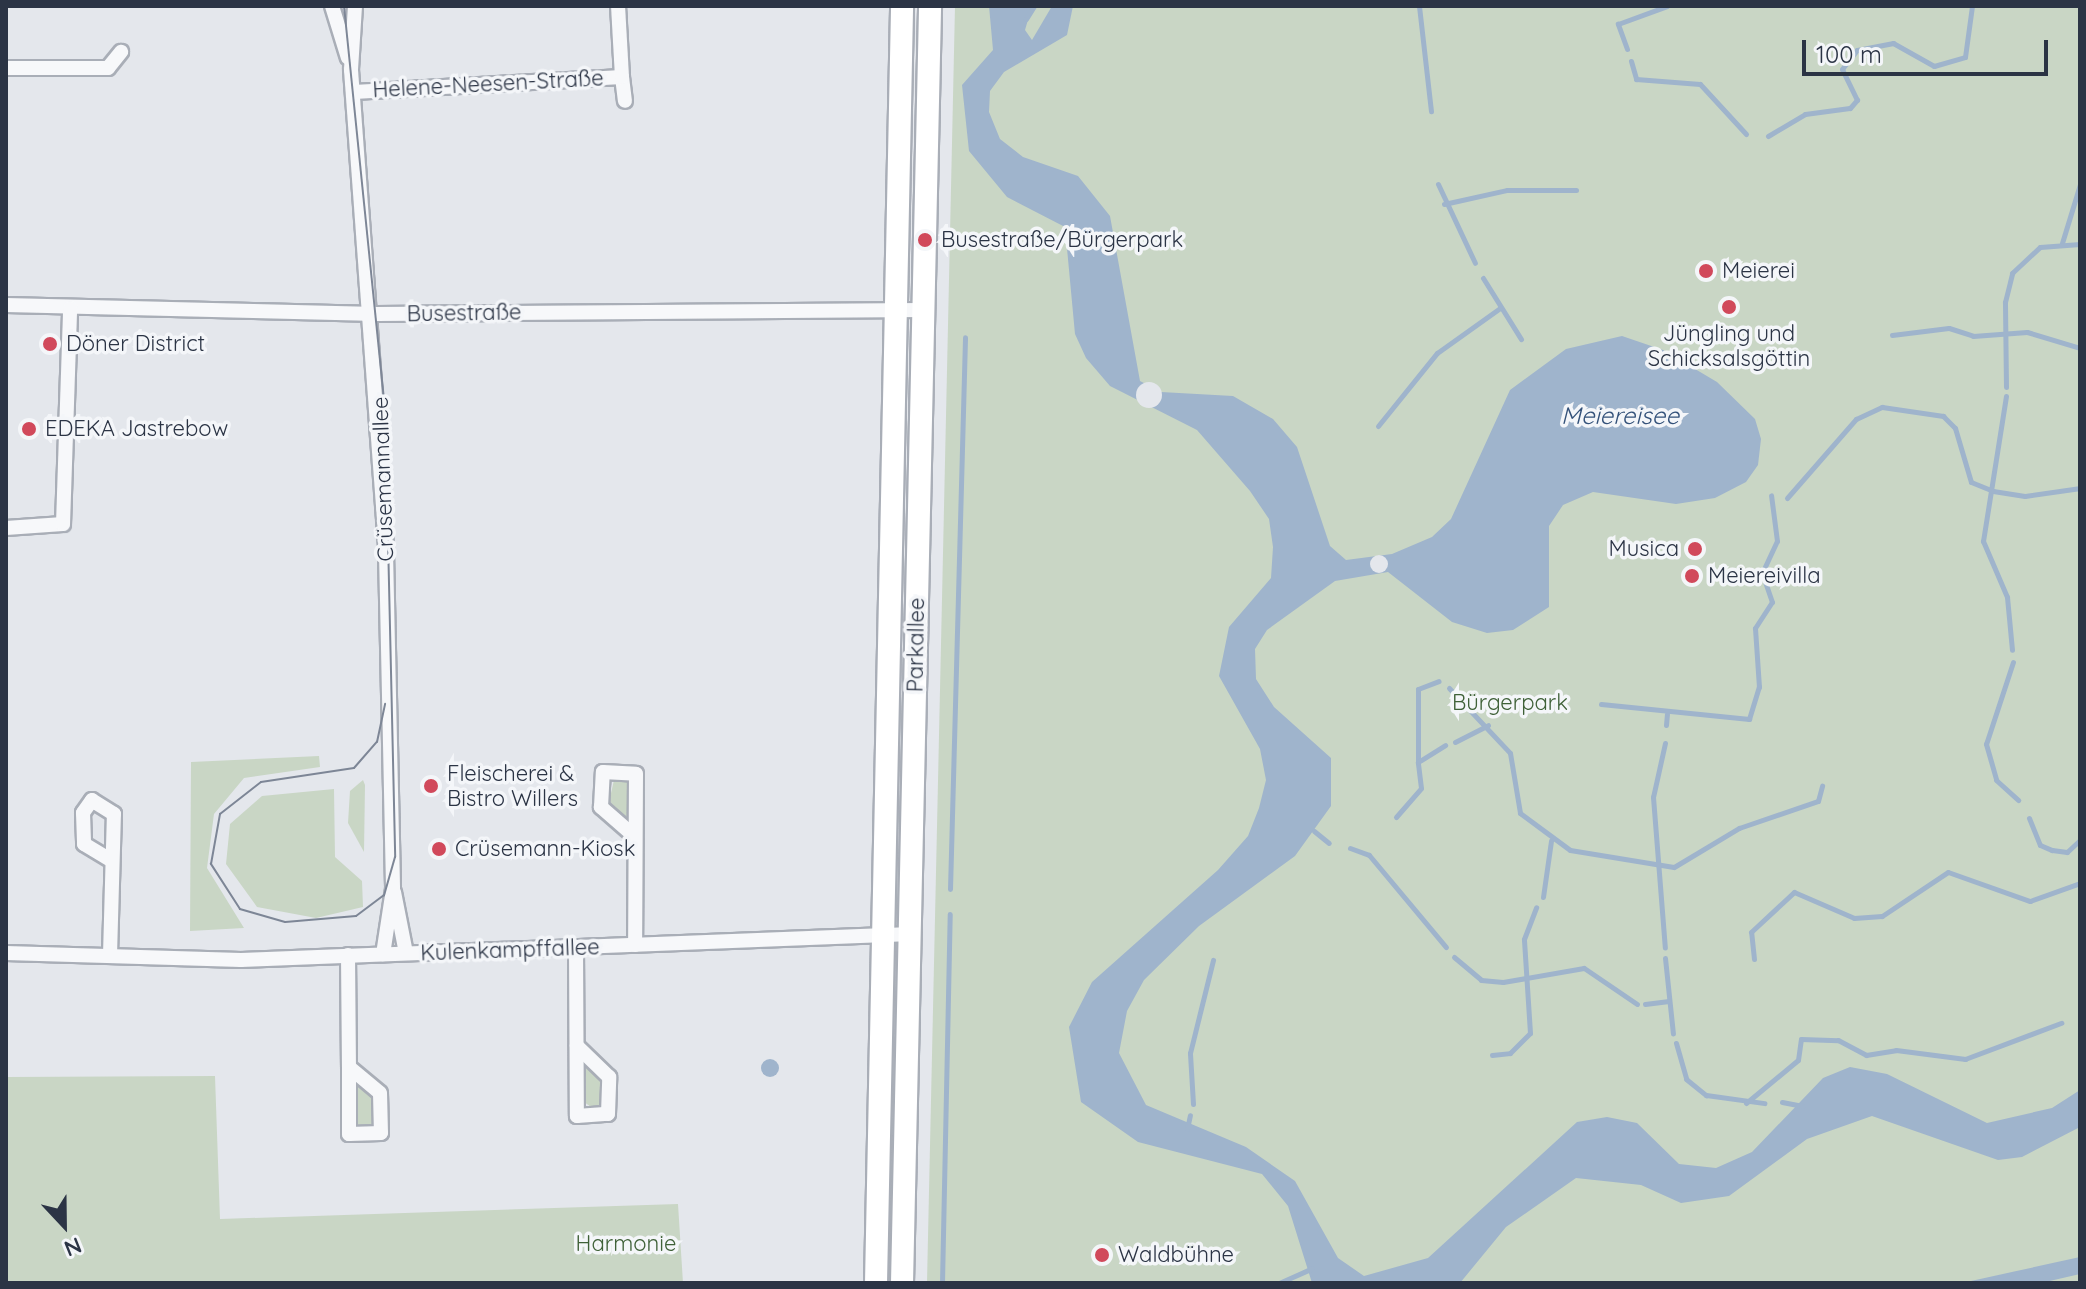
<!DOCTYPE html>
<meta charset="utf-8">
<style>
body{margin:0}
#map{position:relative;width:2086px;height:1289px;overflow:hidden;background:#e4e7ec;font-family:Quicksand,sans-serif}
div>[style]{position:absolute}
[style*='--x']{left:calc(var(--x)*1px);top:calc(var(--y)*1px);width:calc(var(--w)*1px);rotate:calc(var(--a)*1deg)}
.green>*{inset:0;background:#c9d6c5}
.water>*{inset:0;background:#9fb4cc}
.round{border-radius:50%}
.pier>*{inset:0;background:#e4e7ec}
.stream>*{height:5px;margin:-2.5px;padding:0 2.5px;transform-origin:2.5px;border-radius:2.5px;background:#9fb4cc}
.roads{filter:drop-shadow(2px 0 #a9aeb7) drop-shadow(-2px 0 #a9aeb7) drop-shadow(0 2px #a9aeb7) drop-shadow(0 -2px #a9aeb7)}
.street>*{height:14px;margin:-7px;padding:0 7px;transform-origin:7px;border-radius:7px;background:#f7f8fa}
.primary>*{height:22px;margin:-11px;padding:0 11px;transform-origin:11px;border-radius:11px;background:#fff}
.tram>*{height:2px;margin:-1px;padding:0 1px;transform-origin:1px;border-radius:1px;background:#7d8696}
.dots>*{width:22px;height:22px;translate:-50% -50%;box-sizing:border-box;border:4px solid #f4f6f9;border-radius:50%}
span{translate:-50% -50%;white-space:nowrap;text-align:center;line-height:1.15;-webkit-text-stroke:7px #f4f6f9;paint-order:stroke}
.street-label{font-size:22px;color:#2b3445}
.poi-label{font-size:22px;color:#2b3445}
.left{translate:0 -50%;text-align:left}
.right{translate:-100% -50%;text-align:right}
.park-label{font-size:22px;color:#3f6138}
.water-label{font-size:24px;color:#34527a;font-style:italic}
.frame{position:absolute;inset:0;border:8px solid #2b3445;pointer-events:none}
.north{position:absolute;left:24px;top:1185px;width:80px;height:80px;-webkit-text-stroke:6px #f4f6f9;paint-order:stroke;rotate:158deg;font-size:22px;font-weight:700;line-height:32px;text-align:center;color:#2b3445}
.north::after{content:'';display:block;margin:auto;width:28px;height:36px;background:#2b3445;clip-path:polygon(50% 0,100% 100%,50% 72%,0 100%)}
.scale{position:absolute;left:1802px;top:40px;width:246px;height:36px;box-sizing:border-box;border:4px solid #2b3445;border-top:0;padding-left:10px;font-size:24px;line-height:28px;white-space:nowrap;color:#2b3445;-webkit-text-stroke:6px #f4f6f9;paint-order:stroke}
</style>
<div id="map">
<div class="green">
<i style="clip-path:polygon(955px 6px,2080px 6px,2080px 1283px,927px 1283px)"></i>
<i style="clip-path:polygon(319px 756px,320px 767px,244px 778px,214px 814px,207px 868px,244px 928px,190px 931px,191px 762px)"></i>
<i style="clip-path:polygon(363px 780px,365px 785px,364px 852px,348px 823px,350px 791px)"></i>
<i style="clip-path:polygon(614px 780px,627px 782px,629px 821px,609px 802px)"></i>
<i style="clip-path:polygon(334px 789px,335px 857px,362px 881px,363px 907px,316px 918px,257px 907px,226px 864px,230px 824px,262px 796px)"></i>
<i style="clip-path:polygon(586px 1063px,602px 1080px,604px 1102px,594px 1109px,584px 1102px)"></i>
<i style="clip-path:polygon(215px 1076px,220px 1219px,678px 1204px,683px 1283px,6px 1283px,6px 1077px)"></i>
<i style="clip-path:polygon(357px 1082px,372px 1095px,373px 1127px,357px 1126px)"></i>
</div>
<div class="water">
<i style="clip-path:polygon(989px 6px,1032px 6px,1025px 30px,1032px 40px,1052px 6px,1073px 6px,1067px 35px,1004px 72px,990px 91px,989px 112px,1000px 139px,1023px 157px,1078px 176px,1110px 216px,1140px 381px,1161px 392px,1233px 396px,1273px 419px,1297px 447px,1330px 546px,1346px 560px,1392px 554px,1432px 537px,1451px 519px,1510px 390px,1566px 349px,1622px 336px,1663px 350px,1717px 382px,1755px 419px,1761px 439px,1758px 465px,1746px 482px,1715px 498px,1676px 504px,1593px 492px,1563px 505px,1549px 526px,1549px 607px,1513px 630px,1487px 633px,1452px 622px,1388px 572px,1335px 581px,1267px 630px,1255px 649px,1256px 679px,1274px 707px,1331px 758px,1331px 806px,1295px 856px,1199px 926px,1144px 980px,1127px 1011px,1119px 1053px,1146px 1105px,1246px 1147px,1295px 1181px,1338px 1258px,1364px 1276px,1428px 1258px,1577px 1122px,1607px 1117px,1637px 1123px,1679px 1164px,1716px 1168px,1752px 1152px,1823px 1078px,1850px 1067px,1887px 1074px,1987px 1123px,2052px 1108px,2080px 1090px,2080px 1127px,2022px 1157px,1998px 1160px,1872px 1116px,1807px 1139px,1729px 1196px,1681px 1203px,1641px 1185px,1576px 1178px,1506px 1227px,1460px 1283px,1312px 1283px,1288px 1206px,1262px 1174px,1138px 1142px,1081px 1102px,1069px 1027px,1092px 982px,1218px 870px,1248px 836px,1259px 808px,1266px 780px,1260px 749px,1219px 676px,1229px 627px,1271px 578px,1273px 547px,1269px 519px,1250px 491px,1197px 430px,1110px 386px,1086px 358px,1075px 334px,1065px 227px,1007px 197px,969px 151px,962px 85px,993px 50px)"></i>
<i class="round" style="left:761px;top:1059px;width:18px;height:18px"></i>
<i style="clip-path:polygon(2080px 1257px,2080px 1274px,2041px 1283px,1962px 1283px)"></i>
</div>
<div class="pier">
<i class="round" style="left:1136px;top:382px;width:26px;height:26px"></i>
<i class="round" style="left:1370px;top:555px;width:18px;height:18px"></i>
</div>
<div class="stream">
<i style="--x:1419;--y:6;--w:106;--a:83.5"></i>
<i style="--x:1026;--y:19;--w:15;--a:-58"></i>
<i style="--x:1627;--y:49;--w:27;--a:-110"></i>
<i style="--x:1618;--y:24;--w:52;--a:-20.2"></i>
<i style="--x:1631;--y:61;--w:19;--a:74"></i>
<i style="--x:1636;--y:79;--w:64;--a:4.5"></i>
<i style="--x:1700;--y:84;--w:68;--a:47.4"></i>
<i style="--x:1768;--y:136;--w:43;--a:-30.7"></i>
<i style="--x:1805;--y:114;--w:45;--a:-7.6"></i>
<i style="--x:1850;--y:108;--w:11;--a:-49"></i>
<i style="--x:1857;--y:100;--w:34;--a:-116"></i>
<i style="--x:1842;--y:69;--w:24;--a:-52"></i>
<i style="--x:1857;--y:50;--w:37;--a:-11"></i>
<i style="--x:1893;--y:43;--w:47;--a:29.3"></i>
<i style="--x:1934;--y:66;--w:32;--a:-16"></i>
<i style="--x:1965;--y:57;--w:51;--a:-82.2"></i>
<i style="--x:1438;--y:184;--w:87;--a:64.9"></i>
<i style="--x:1444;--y:204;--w:65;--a:-12.5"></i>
<i style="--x:1507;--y:190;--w:69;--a:0"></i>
<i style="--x:2062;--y:243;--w:62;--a:-73"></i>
<i style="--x:1483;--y:278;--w:72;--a:58.1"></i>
<i style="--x:1892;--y:335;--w:57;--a:-7"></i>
<i style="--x:1949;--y:328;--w:25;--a:18"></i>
<i style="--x:1973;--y:336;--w:54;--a:-4.2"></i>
<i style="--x:2027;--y:332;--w:55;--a:16.8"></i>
<i style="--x:2006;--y:387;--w:85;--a:-90.7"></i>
<i style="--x:2005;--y:302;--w:30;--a:-76"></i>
<i style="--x:2012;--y:273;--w:38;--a:-43"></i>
<i style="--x:2040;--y:247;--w:40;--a:-4.3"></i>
<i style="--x:2006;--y:396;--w:147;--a:99"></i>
<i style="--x:1983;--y:541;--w:61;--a:66.8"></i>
<i style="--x:2007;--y:597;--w:53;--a:84.6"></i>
<i style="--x:1378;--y:426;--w:94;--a:-51.1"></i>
<i style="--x:1437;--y:353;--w:77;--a:-35.5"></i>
<i style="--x:1787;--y:498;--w:105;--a:-48.9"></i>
<i style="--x:1856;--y:419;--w:29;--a:-25"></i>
<i style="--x:1882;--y:407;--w:62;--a:8.4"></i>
<i style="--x:1943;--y:416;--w:17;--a:45"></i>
<i style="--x:1955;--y:428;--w:56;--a:73.5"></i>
<i style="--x:1971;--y:482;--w:24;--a:22"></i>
<i style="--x:1993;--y:491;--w:32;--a:9"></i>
<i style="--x:2025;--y:496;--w:56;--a:-8.3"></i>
<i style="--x:2013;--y:662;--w:86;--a:108.2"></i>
<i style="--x:1986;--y:744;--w:37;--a:74"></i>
<i style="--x:1996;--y:780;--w:30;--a:42"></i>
<i style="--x:1449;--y:688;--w:89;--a:46.8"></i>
<i style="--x:1510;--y:753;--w:61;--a:80.5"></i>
<i style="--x:1520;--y:813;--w:62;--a:36.5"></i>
<i style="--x:1570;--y:850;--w:105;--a:9.3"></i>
<i style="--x:1674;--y:867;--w:76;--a:-31"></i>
<i style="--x:1739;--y:828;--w:83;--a:-18.9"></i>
<i style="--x:1818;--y:801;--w:16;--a:-75"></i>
<i style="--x:1601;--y:704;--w:149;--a:5.8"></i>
<i style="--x:1749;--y:719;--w:34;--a:-73"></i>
<i style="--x:1759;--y:687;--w:59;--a:-93.9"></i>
<i style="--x:1755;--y:628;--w:31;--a:-57"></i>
<i style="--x:1772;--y:602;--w:31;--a:-109"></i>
<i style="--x:1762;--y:573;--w:35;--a:-65"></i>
<i style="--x:1777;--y:541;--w:46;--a:-97.4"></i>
<i style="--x:1666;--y:725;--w:11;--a:-85"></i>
<i style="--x:1455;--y:742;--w:37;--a:-27"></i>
<i style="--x:1665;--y:743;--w:55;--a:102.5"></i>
<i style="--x:1653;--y:797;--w:151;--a:85.5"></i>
<i style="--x:1418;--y:762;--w:73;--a:-90"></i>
<i style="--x:1418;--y:689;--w:22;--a:-21"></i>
<i style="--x:1396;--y:817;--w:38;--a:-49"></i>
<i style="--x:1421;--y:788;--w:26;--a:-97"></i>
<i style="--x:1418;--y:762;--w:32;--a:-32"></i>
<i style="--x:2029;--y:818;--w:29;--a:68"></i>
<i style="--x:2040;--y:845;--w:13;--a:23"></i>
<i style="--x:2052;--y:850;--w:15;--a:8"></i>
<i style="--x:2067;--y:852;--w:18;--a:-43"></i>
<i style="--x:1314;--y:831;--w:19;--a:39"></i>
<i style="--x:1350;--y:848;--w:20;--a:20"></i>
<i style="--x:1369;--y:855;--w:120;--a:50.1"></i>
<i style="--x:950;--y:889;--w:552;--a:-88.44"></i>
<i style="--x:1543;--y:897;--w:57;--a:-81.9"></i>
<i style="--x:1454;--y:957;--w:35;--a:40"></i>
<i style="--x:1481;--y:980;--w:22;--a:5"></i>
<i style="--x:1503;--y:982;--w:82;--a:-9.8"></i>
<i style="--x:1584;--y:968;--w:64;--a:34.2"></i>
<i style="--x:1665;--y:958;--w:76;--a:84"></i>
<i style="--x:1754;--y:959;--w:27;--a:-96"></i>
<i style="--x:1751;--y:932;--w:59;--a:-42.9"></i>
<i style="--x:1794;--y:892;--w:65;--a:23.4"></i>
<i style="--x:1854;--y:918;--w:28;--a:-4"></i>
<i style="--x:1882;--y:916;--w:79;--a:-33.7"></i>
<i style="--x:1948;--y:872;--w:87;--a:19.5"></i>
<i style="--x:2030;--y:901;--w:53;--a:-19.8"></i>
<i style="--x:1645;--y:1004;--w:24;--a:-7"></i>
<i style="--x:1676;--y:1043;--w:37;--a:74"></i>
<i style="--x:1686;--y:1079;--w:26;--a:39"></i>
<i style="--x:1706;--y:1095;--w:59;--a:7.9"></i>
<i style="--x:1492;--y:1055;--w:18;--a:-6"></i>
<i style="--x:1510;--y:1053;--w:28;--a:-45"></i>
<i style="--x:1530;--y:1033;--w:94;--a:-93.7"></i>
<i style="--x:1524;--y:939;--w:34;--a:-69"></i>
<i style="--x:1782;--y:1102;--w:21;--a:11"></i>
<i style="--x:1746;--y:1103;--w:67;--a:-39.6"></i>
<i style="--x:1798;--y:1060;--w:21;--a:-82"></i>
<i style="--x:1801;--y:1039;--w:37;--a:2"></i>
<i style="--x:1838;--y:1040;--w:32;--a:28"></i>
<i style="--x:1866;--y:1055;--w:30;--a:-9"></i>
<i style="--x:1896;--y:1050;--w:70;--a:7.4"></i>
<i style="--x:1965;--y:1059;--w:103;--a:-20.6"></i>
<i style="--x:1193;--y:1104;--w:51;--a:-93.4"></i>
<i style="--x:1190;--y:1053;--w:96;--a:-76.1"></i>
<i style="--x:1187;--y:1129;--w:14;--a:-78"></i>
<i style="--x:942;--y:1283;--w:369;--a:-88.8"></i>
<i style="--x:1279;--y:1283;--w:36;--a:-24"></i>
</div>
<div class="roads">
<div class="street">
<i style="--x:332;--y:6;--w:54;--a:72.9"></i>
<i style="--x:355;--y:6;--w:64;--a:93.6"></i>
<i style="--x:351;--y:70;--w:483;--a:85.8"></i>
<i style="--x:386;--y:552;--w:337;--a:88.8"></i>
<i style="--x:393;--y:889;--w:66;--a:98.7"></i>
<i style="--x:6;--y:68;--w:102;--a:0"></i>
<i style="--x:108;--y:68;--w:21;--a:-51"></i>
<i style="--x:622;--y:77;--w:24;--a:83"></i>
<i style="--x:354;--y:92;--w:268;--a:-3.2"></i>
<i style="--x:622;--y:77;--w:71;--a:-93.2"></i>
<i style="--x:6;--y:305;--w:371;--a:1.4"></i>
<i style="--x:377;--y:314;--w:546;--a:-0.42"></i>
<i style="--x:6;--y:528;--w:57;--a:-4"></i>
<i style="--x:63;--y:524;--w:216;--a:-88.1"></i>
<i style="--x:633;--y:835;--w:43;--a:-138.8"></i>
<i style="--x:601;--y:807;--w:35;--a:-87"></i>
<i style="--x:603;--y:772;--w:33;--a:3"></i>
<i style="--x:636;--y:774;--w:171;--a:90.3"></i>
<i style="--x:394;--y:892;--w:62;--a:78.9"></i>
<i style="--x:576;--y:948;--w:168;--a:89.7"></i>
<i style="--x:577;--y:1116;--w:31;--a:-4"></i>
<i style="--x:608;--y:1114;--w:37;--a:-88"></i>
<i style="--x:609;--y:1077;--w:45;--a:-135.9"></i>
<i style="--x:6;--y:953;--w:235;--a:1.7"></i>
<i style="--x:241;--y:960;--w:671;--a:-2.22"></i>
<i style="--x:110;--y:955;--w:141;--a:-88.4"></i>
<i style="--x:114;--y:814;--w:26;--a:-148"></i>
<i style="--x:92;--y:800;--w:16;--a:125"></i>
<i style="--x:83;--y:813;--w:31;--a:88"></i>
<i style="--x:84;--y:844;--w:31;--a:31"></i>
<i style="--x:348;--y:955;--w:112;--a:89.5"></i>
<i style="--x:349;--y:1067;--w:40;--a:40"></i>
<i style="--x:380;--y:1093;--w:40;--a:88.6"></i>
<i style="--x:381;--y:1133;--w:32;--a:178"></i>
<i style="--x:349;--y:1134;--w:67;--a:-90"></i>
</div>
<div class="primary">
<i style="--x:876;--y:1283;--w:1277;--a:-88.83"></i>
<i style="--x:902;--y:1283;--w:1277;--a:-88.74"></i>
</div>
</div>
<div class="tram">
<i style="--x:344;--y:6;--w:403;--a:84.2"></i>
<i style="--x:385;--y:407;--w:450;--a:88.7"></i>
<i style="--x:395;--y:857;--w:40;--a:106"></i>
<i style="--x:384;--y:895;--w:35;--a:143"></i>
<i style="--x:356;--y:916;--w:71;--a:175.2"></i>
<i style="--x:285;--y:922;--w:47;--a:-163.9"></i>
<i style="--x:240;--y:909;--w:54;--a:-122.8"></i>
<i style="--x:211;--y:864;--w:51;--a:-79.8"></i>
<i style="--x:220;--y:814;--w:52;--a:-38"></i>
<i style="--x:261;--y:782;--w:94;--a:-8.6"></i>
<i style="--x:354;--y:768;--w:35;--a:-49"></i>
<i style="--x:377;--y:742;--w:39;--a:-78"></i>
</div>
<div class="dots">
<i style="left:925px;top:240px;background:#d1495b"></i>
<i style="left:1706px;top:271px;background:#d1495b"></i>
<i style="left:1729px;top:307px;background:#d1495b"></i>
<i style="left:50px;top:344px;background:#d1495b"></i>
<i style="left:29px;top:429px;background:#d1495b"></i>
<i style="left:1695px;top:549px;background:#d1495b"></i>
<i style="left:1692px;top:576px;background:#d1495b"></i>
<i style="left:431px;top:786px;background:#d1495b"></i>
<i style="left:439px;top:849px;background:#d1495b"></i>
<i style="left:1102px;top:1255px;background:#d1495b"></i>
</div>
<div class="street-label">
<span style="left:488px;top:84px;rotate:-3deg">Helene-Neesen-Straße</span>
<span style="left:464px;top:313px;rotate:-1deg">Busestraße</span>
<span style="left:383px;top:479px;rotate:-92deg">Crüsemannallee</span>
<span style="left:916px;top:645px;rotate:-89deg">Parkallee</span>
<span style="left:510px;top:950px;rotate:-2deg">Kulenkampffallee</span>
</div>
<div class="poi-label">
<span class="left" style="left:941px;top:240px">Busestraße/Bürgerpark</span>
<span class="left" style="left:1722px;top:271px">Meierei</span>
<span style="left:1729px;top:346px">Jüngling und<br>Schicksalsgöttin</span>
<span class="left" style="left:66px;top:344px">Döner District</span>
<span class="left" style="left:45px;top:429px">EDEKA Jastrebow</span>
<span class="right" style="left:1679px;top:549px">Musica</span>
<span class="left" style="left:1708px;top:576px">Meiereivilla</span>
<span class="left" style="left:447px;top:786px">Fleischerei &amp;<br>Bistro Willers</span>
<span class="left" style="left:455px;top:849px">Crüsemann-Kiosk</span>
<span class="left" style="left:1118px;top:1255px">Waldbühne</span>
</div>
<div class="park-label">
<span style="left:1510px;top:703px">Bürgerpark</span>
<span style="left:626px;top:1244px">Harmonie</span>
</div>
<div class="water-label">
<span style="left:1620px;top:416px">Meiereisee</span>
</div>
<div class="frame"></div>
<div class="north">N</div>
<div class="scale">100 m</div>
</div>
